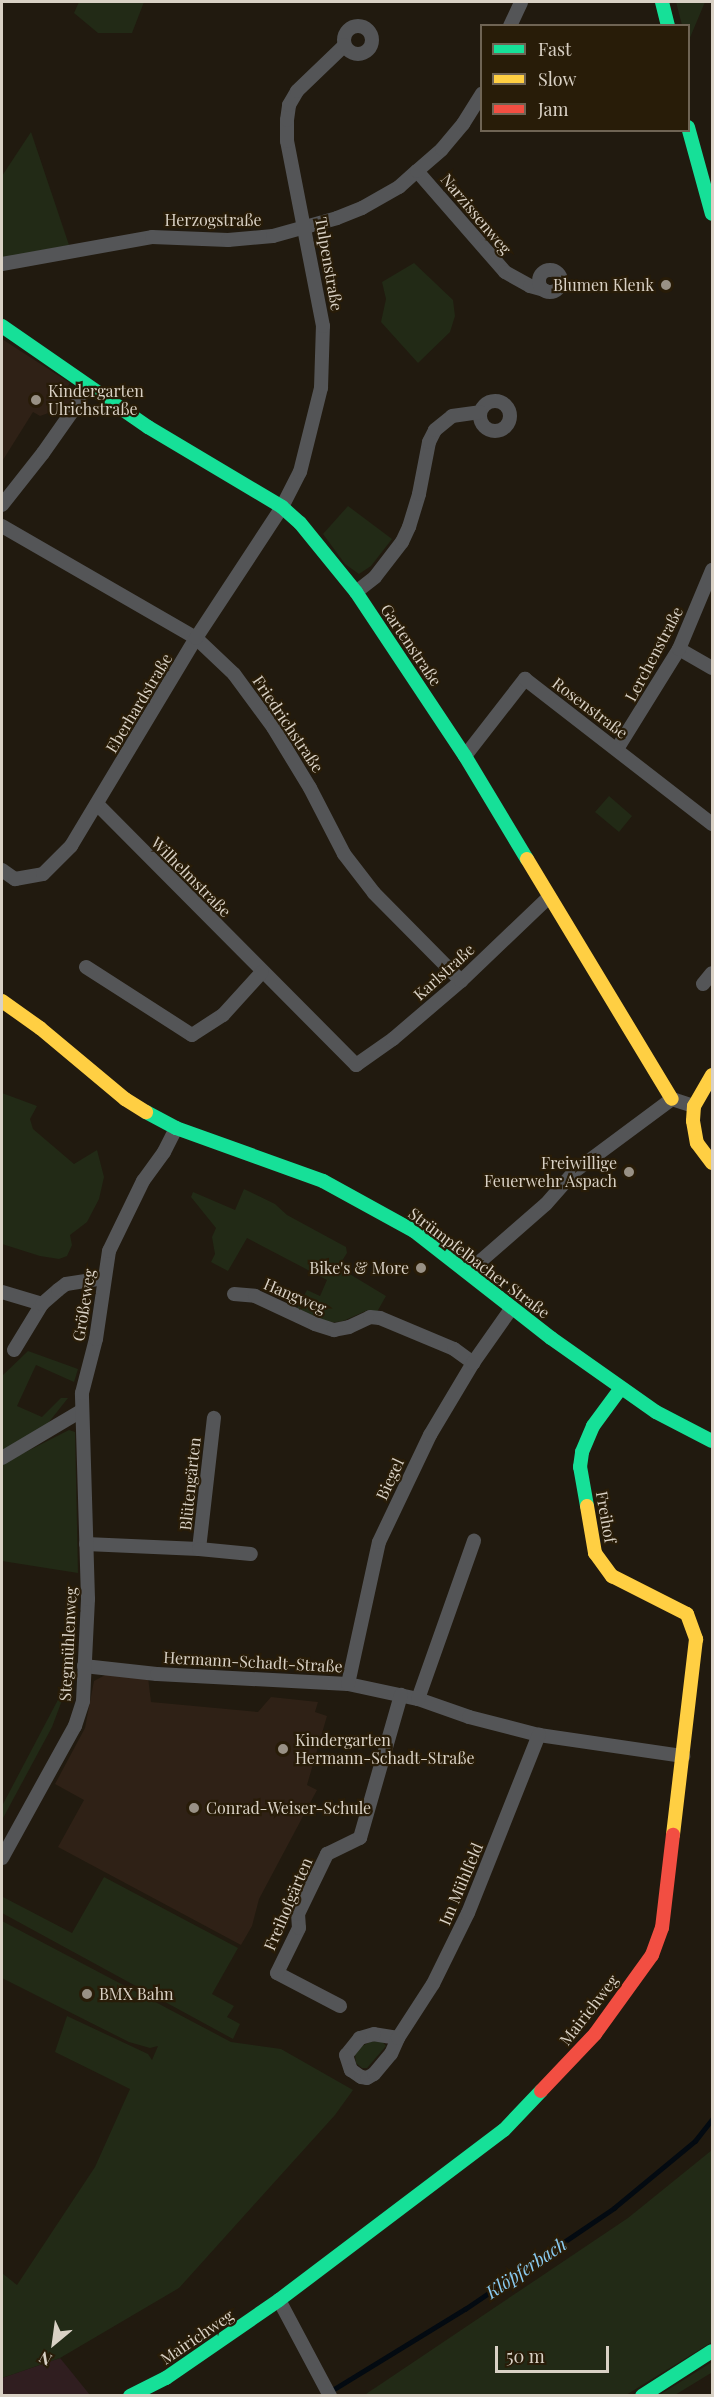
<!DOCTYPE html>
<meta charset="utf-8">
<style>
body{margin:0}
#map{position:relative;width:714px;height:2397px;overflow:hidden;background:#211a0f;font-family:"Playfair Display",serif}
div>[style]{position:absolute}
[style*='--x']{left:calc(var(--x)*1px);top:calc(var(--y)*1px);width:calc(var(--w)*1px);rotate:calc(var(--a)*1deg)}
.industrial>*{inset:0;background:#301e20}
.education>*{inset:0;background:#2f2116}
.green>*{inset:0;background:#222a16}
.stream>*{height:4.5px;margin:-2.25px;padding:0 2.25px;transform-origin:2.25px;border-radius:2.25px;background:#030a11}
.street>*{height:14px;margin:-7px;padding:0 7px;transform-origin:7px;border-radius:7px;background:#545557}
.street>.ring{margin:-7px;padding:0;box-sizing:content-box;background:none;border:14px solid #545557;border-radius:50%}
.fast>*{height:14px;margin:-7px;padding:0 7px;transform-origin:7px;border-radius:7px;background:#16e098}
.slow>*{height:14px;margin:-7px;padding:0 7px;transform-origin:7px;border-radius:7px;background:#ffcf43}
.jam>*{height:14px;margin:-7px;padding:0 7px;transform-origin:7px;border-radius:7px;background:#f24e42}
.dots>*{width:16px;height:16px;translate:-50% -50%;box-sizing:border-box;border:3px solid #281c08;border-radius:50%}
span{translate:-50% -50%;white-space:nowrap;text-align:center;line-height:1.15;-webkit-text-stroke:4.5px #281c08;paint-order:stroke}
.street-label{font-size:16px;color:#d9d1c5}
.poi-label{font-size:16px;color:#d9d1c5}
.right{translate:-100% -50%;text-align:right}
.left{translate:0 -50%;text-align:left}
.water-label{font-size:18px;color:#8acbf1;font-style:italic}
.frame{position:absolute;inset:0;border:3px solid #d9d1c5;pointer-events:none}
.legend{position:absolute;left:480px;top:24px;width:210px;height:108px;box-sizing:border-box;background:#281c08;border:2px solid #6f6454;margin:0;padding:8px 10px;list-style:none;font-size:18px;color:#d9d1c5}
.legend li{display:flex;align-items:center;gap:12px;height:30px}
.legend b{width:30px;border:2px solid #6f6454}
.north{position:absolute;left:24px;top:2313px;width:60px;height:60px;-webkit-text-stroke:4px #281c08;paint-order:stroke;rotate:209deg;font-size:16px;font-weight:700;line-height:24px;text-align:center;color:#d9d1c5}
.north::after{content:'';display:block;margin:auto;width:21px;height:27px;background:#d9d1c5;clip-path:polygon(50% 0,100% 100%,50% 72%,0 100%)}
.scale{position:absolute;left:495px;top:2346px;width:114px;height:27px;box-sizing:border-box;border:3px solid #d9d1c5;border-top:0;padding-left:8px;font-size:18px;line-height:21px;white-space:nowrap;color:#d9d1c5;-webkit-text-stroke:4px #281c08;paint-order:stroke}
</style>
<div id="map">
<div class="industrial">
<i style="clip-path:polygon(60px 2358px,90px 2395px,2px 2395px,2px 2378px)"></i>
</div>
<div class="education">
<i style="clip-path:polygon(2px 339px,70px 383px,66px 389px,75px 394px,68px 406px,40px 416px,33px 412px,3px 460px)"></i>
<i style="clip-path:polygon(109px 1673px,148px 1677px,151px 1702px,258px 1712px,271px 1697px,318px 1702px,315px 1712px,327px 1716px,307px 1785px,317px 1790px,259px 1899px,252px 1926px,241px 1945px,58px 1847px,84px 1800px,55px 1784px,85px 1728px,94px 1681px)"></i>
</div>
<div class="green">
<i style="clip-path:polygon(79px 2px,144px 2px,132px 33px,98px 33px,74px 13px)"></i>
<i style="clip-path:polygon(676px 2px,705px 2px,689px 40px,688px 26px,682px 25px)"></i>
<i style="clip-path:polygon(31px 132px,69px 245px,2px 258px,2px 176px)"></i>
<i style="clip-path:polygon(414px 263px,453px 300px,455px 316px,450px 332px,418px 363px,381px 322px,386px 299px,382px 282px)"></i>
<i style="clip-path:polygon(348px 506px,392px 539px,371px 566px,359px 574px,345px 564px,323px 534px)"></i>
<i style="clip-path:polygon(609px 796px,632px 816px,619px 832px,595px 812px)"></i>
<i style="clip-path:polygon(2px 1093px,37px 1106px,30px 1119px,33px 1129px,74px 1164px,97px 1150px,104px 1177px,99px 1199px,87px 1222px,70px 1235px,72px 1245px,67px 1256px,59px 1259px,40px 1256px,2px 1244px)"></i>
<i style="clip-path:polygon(244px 1189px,275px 1204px,287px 1215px,346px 1247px,347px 1253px,338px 1267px,386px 1296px,377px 1312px,368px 1310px,343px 1321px,329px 1323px,297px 1308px,307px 1290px,320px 1296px,327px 1280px,247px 1238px,228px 1271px,211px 1262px,215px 1254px,212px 1237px,216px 1228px,191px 1197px,193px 1192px,235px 1210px)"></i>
<i style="clip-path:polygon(28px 1351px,78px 1369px,74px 1382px,36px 1365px,17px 1406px,42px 1417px,61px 1398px,68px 1398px,45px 1427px,20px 1443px,2px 1450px,2px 1376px)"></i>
<i style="clip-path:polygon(69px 1430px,75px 1432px,78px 1573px,2px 1561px,2px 1464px)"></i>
<i style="clip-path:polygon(61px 1694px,64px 1695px,52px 1727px,2px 1820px,2px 1806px)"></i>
<i style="clip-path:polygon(104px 1877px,238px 1948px,212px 1994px,234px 2006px,227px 2017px,240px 2024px,233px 2039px,2px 1913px,3px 1897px,72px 1933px)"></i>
<i style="clip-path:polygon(2px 1921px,231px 2042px,281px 2049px,353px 2090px,335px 2115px,179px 2288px,60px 2358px,2px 2378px,2px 2273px,17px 2285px,95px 2167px,130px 2089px,55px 2052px,67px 2016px,148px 2054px,152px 2060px,158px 2046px,150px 2048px,129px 2042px,2px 1978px)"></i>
<i style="clip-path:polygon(381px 2040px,386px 2046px,367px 2068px,362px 2068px,356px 2063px,355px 2055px,360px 2047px,370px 2042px)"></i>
<i style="clip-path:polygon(712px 2150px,712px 2342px,626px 2395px,363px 2396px,628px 2218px)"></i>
<i style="clip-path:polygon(712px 2362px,711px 2373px,675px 2395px,658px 2396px)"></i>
</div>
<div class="stream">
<i style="--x:331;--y:2391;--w:157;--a:-31.5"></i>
<i style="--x:465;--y:2309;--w:180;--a:-34.1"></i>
<i style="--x:614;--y:2208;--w:105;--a:-39.6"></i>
<i style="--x:695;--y:2141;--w:28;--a:-52"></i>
</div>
<div class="street">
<i style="--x:510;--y:26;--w:26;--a:-65"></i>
<i class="ring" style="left:344px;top:26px;width:14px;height:14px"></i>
<i style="--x:417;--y:171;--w:134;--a:48.9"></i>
<i style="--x:505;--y:272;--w:29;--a:29"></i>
<i style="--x:530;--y:286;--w:15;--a:16"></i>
<i style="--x:2;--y:264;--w:152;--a:-10.2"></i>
<i style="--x:152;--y:237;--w:76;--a:2.3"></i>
<i style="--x:228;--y:240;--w:45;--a:-5.1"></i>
<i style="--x:273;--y:236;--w:66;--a:-15.7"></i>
<i style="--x:337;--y:218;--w:27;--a:-22"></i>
<i style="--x:362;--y:208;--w:43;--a:-29.6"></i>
<i style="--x:399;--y:187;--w:24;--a:-42"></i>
<i style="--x:417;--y:171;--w:33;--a:-41"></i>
<i style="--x:442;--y:149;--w:33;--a:-50"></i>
<i style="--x:463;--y:124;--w:36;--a:-58"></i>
<i class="ring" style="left:539px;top:270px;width:8px;height:8px"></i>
<i class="ring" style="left:480px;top:401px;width:16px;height:16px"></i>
<i style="--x:2;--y:505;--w:66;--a:-51.7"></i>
<i style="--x:43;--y:453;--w:57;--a:-54.9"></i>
<i style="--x:76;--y:406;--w:23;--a:-61"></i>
<i style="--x:2;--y:526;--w:224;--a:30"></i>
<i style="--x:196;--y:638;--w:52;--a:43.5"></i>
<i style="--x:234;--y:674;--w:66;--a:53.7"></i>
<i style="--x:273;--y:727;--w:71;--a:58.8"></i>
<i style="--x:310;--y:788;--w:74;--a:62.7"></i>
<i style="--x:344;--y:854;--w:49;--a:52.4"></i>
<i style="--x:374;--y:893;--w:124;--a:45.3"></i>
<i style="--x:356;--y:592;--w:24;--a:-38"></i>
<i style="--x:375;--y:577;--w:44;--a:-52.4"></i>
<i style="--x:402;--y:542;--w:17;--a:-65"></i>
<i style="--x:409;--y:527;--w:34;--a:-73"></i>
<i style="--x:419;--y:494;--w:53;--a:-79.1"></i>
<i style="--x:429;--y:442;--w:13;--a:-63"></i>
<i style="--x:435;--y:430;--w:22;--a:-39"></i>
<i style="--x:452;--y:416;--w:28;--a:-8"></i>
<i style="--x:679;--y:649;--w:38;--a:30"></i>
<i style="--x:617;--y:749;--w:118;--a:-58.2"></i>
<i style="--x:679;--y:649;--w:86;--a:-67.3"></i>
<i style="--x:465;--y:756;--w:98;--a:-52.1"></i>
<i style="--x:525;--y:679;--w:237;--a:37.8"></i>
<i style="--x:97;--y:804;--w:368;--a:45.2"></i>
<i style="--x:356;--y:1065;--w:45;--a:-35.1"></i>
<i style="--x:393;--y:1039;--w:89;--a:-40.5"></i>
<i style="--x:461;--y:981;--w:122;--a:-43.7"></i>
<i style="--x:2;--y:870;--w:16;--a:35"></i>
<i style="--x:15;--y:879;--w:28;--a:-10"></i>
<i style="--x:43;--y:874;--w:40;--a:-45"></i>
<i style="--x:71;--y:846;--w:243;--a:-59"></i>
<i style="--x:196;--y:638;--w:157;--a:-56.7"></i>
<i style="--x:282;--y:507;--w:39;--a:-63"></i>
<i style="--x:300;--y:472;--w:87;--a:-76"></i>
<i style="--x:321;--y:388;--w:62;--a:-88.2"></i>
<i style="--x:323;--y:326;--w:188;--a:-101"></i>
<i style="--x:287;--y:141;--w:21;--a:-90"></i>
<i style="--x:287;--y:120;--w:15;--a:-82"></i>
<i style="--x:289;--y:105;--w:16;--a:-60"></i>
<i style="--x:297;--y:91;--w:66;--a:-43.8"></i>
<i style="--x:86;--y:967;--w:126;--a:32.7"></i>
<i style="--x:192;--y:1035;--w:37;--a:-33"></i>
<i style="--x:223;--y:1015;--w:58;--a:-47.8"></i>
<i style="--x:703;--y:984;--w:14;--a:-51"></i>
<i style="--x:468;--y:1272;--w:103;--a:-41.1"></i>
<i style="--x:546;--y:1204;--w:44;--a:-48.7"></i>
<i style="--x:575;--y:1171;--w:121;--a:-36.6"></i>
<i style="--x:672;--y:1099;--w:23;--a:18"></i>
<i style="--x:2;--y:1292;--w:42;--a:16.7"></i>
<i style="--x:234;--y:1294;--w:21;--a:5"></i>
<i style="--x:255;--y:1296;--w:66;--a:25"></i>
<i style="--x:315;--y:1324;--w:20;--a:18"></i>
<i style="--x:334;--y:1330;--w:15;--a:-11"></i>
<i style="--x:349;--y:1327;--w:23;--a:-25"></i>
<i style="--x:370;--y:1317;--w:10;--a:6"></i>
<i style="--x:380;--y:1318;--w:80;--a:22.7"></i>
<i style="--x:454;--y:1349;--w:24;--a:36"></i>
<i style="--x:14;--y:1350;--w:54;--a:-58.7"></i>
<i style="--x:42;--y:1304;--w:21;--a:-41"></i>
<i style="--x:58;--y:1290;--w:10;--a:-37"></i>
<i style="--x:66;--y:1284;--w:38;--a:-9"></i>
<i style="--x:2;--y:1458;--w:92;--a:-30.7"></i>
<i style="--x:86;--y:1544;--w:113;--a:2.5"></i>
<i style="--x:199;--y:1549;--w:132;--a:-83.5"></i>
<i style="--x:199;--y:1549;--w:52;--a:5.5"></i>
<i style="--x:84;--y:1666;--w:73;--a:6.3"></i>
<i style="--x:157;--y:1674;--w:191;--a:3"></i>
<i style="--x:348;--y:1684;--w:72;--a:12.1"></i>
<i style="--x:418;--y:1699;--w:54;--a:19.4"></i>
<i style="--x:469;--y:1717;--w:72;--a:14.4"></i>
<i style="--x:539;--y:1735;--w:146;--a:8.3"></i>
<i style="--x:348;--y:1684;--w:145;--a:-77.7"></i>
<i style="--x:379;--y:1542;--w:119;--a:-64.5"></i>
<i style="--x:430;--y:1435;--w:84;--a:-59.2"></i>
<i style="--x:473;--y:1363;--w:66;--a:-54.9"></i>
<i style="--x:418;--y:1699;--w:168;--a:-70.5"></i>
<i style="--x:2;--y:1858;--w:151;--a:-61.1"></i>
<i style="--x:75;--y:1726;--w:26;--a:-72"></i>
<i style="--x:83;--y:1701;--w:102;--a:-87.2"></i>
<i style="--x:88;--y:1599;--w:206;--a:-91.7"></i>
<i style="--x:82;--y:1393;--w:56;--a:-75.5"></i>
<i style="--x:96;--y:1339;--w:89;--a:-81.6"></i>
<i style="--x:109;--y:1251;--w:78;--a:-64.1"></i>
<i style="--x:143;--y:1181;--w:36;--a:-54"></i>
<i style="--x:164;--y:1152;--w:27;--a:-63"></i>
<i style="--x:340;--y:2006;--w:71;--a:-152.4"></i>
<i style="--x:277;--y:1973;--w:50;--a:-63.9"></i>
<i style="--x:299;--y:1928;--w:14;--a:-94"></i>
<i style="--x:298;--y:1914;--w:67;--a:-64.2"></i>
<i style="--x:327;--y:1854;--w:37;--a:-26"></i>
<i style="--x:360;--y:1838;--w:149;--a:-74"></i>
<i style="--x:398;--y:2038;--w:24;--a:-171"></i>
<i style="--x:374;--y:2034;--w:15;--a:164"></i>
<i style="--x:360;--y:2038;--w:22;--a:129"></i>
<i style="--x:346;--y:2055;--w:16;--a:72"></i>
<i style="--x:351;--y:2070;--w:12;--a:35"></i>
<i style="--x:361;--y:2077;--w:6;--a:9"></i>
<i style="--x:367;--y:2078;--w:8;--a:-30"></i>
<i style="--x:374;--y:2074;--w:26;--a:-50"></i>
<i style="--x:391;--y:2054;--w:17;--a:-66"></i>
<i style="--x:398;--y:2038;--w:64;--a:-57.1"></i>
<i style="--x:433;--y:1984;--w:79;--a:-63.8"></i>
<i style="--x:468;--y:1913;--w:192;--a:-68.3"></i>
<i style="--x:279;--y:2300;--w:109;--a:62"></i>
</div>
<div class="fast">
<i style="--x:662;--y:2;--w:25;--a:76"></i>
<i style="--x:688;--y:127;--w:90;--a:74.6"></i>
<i style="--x:2;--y:326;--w:178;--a:34.7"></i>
<i style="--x:148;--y:427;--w:156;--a:30.8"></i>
<i style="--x:282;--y:507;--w:24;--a:42"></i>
<i style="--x:300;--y:523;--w:89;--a:50.9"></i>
<i style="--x:356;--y:592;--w:197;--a:56.4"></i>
<i style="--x:465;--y:756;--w:120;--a:59"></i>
<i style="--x:146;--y:1112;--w:34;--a:28"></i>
<i style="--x:176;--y:1128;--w:156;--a:19.8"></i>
<i style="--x:323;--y:1181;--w:104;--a:28.8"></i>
<i style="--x:414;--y:1231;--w:174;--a:38"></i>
<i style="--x:551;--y:1338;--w:128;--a:35.2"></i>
<i style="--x:656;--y:1412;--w:63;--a:27.4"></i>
<i style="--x:587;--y:1506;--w:40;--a:-100"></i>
<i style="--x:580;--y:1467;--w:15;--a:-82"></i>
<i style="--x:582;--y:1452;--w:28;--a:-67"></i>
<i style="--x:593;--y:1426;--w:47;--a:-53.6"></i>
<i style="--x:130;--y:2396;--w:40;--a:-26.6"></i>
<i style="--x:166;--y:2378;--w:137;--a:-34.6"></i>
<i style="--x:279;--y:2300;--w:282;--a:-37.1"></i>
<i style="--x:504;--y:2130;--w:54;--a:-46.5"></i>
<i style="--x:642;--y:2396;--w:83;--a:-32.7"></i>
</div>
<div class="slow">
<i style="--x:527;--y:859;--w:280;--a:58.9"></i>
<i style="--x:2;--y:1001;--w:47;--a:35.4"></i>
<i style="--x:40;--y:1028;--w:111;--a:39.9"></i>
<i style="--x:125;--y:1099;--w:25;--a:32"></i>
<i style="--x:712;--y:1075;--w:36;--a:120"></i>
<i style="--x:694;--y:1106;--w:15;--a:94"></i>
<i style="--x:693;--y:1121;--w:22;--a:80"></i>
<i style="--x:697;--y:1143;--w:25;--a:53"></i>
<i style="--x:587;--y:1506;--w:48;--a:80.3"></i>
<i style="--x:595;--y:1553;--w:29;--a:54"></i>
<i style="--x:612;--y:1576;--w:84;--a:26.9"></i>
<i style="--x:687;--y:1614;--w:27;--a:70"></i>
<i style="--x:696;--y:1639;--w:197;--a:96.7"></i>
</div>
<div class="jam">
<i style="--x:541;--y:2091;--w:79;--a:-46.5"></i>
<i style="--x:595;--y:2034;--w:97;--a:-54.2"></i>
<i style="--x:652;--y:1955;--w:29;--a:-70"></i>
<i style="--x:662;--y:1928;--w:94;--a:-83.3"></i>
</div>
<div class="dots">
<i style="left:666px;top:285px;background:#999185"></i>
<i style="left:36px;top:400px;background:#999185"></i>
<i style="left:629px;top:1172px;background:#999185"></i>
<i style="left:421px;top:1268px;background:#999185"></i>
<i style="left:283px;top:1749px;background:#999185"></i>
<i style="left:194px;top:1808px;background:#999185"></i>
<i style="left:87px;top:1994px;background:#999185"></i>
</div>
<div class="street-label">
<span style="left:476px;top:214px;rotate:50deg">Narzissenweg</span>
<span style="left:213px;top:220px">Herzogstraße</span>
<span style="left:329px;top:264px;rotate:80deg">Tulpenstraße</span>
<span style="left:411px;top:645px;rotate:56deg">Gartenstraße</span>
<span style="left:654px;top:654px;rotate:-62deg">Lerchenstraße</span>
<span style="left:139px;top:703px;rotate:-59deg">Eberhardstraße</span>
<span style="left:590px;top:708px;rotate:37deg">Rosenstraße</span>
<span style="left:288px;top:724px;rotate:56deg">Friedrichstraße</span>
<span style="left:191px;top:877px;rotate:45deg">Wilhelmstraße</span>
<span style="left:444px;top:972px;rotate:-42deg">Karlstraße</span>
<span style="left:479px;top:1263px;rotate:37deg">Strümpfelbacher Straße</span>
<span style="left:295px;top:1296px;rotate:23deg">Hangweg</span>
<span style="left:84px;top:1305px;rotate:-81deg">Größeweg</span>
<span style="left:390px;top:1479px;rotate:-65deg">Biegel</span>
<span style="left:190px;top:1484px;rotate:-84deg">Blütengärten</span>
<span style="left:606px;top:1517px;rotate:80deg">Freihof</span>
<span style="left:68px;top:1644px;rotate:-87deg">Stegmühlenweg</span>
<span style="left:253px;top:1662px;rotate:3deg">Hermann-Schadt-Straße</span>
<span style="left:461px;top:1884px;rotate:-67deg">Im Mühlfeld</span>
<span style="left:288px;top:1904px;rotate:-67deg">Freihofgärten</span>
<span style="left:589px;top:2010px;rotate:-52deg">Mairichweg</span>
<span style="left:197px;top:2337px;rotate:-34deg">Mairichweg</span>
</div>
<div class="poi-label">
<span class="right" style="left:654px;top:285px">Blumen Klenk</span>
<span class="left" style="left:48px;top:400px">Kindergarten<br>Ulrichstraße</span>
<span class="right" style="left:617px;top:1172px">Freiwillige<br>Feuerwehr Aspach</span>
<span class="right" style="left:409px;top:1268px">Bike's &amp; More</span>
<span class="left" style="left:295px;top:1749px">Kindergarten<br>Hermann-Schadt-Straße</span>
<span class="left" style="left:206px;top:1808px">Conrad-Weiser-Schule</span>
<span class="left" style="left:99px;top:1994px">BMX Bahn</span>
</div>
<div class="water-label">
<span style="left:526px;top:2268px;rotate:-34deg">Klöpferbach</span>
</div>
<div class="frame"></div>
<ul class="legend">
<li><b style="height:8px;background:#16e098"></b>Fast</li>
<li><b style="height:8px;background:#ffcf43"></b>Slow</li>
<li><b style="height:8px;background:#f24e42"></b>Jam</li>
</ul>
<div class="north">N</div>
<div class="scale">50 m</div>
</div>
